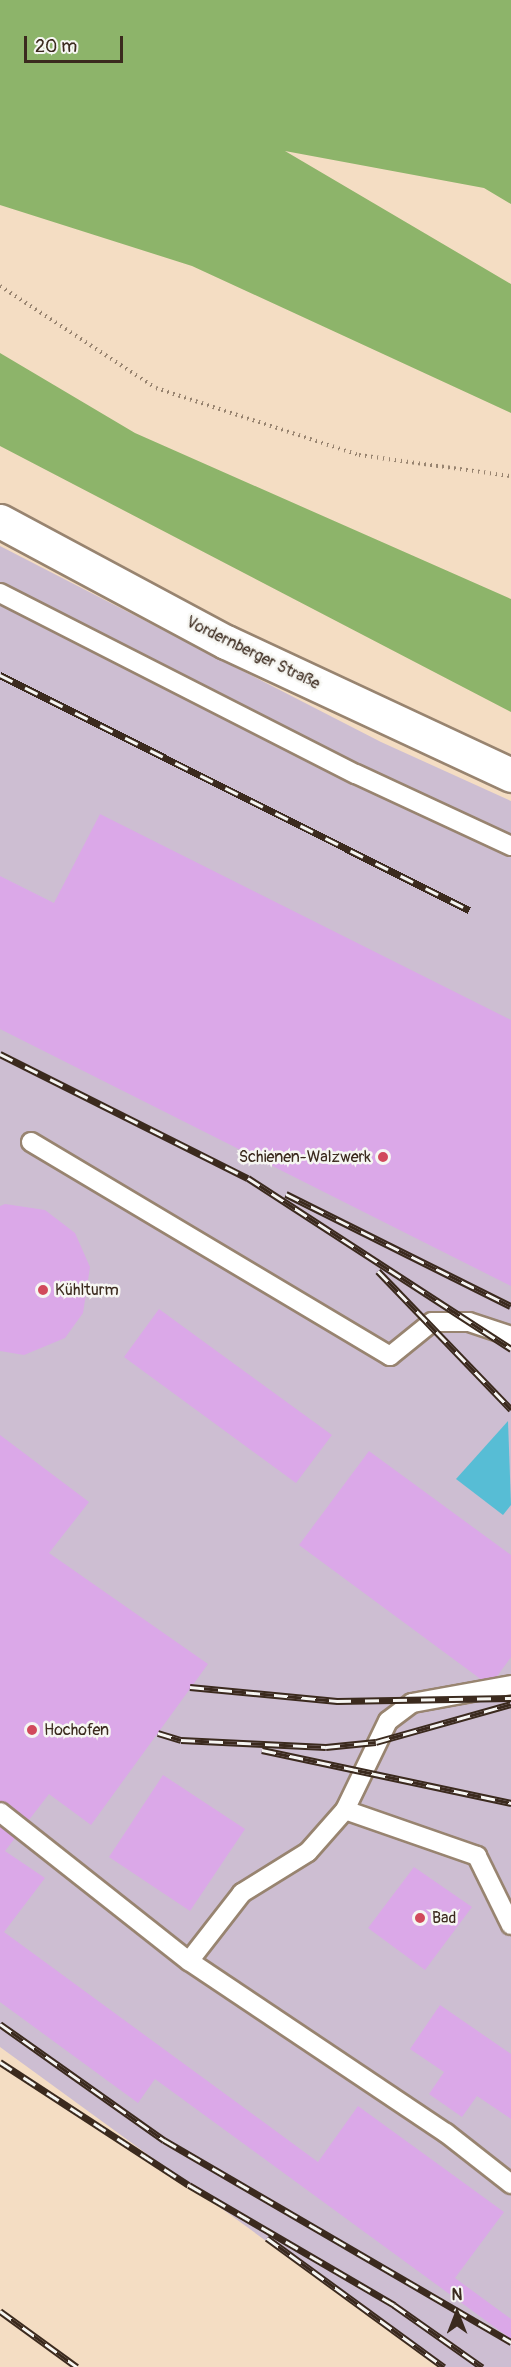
<!DOCTYPE html>
<meta charset="utf-8">
<style>
body{margin:0}
#map{position:relative;width:511px;height:2367px;overflow:hidden;background:#f4ddc3;font-family:Pangolin,sans-serif}
div>[style]{position:absolute}
[style*='--x']{left:calc(var(--x)*1px);top:calc(var(--y)*1px);width:calc(var(--w)*1px);rotate:calc(var(--a)*1deg)}
.industrial>*{inset:0;background:#cdbed2}
.forest>*{inset:0;background:#8db46a}
.water>*{inset:0;background:#57bdd5}
.building>*{inset:0;background:#dba8e8}
.path>*{height:4px;margin-top:-2px;transform-origin:0;background:repeating-linear-gradient(90deg,#988470 0 1.5px,transparent 0 6px)}
.roads{filter:drop-shadow(2px 0 #988470) drop-shadow(-2px 0 #988470) drop-shadow(0 2px #988470) drop-shadow(0 -2px #988470)}
.service>*{height:18px;margin:-9px;padding:0 9px;transform-origin:9px;border-radius:9px;background:#fff}
.primary>*{height:33px;margin:-16.5px;padding:0 16.5px;transform-origin:16.5px;border-radius:16.5px;background:#fff}
.rail>*{height:7px;margin-top:-3.5px;transform-origin:0;background:repeating-linear-gradient(90deg,#f6f6f2 0 14px,#3b2a1e 0 28px);box-sizing:border-box;border-block:2px solid #3b2a1e}
.dots>*{width:16px;height:16px;translate:-50% -50%;box-sizing:border-box;border:3px solid #f6f6f2;border-radius:50%}
span{translate:-50% -50%;white-space:nowrap;text-align:center;line-height:1.15;-webkit-text-stroke:5px #f6f6f2;paint-order:stroke}
.street-label{font-size:16px;color:#3b2a1e}
.poi-label{font-size:16px;color:#3b2a1e}
.right{translate:-100% -50%;text-align:right}
.left{translate:0 -50%;text-align:left}
.north{position:absolute;left:427px;top:2283px;width:60px;height:60px;-webkit-text-stroke:4px #f6f6f2;paint-order:stroke;rotate:0deg;font-size:16px;font-weight:700;line-height:24px;text-align:center;color:#3b2a1e}
.north::after{content:'';display:block;margin:auto;width:21px;height:27px;background:#3b2a1e;clip-path:polygon(50% 0,100% 100%,50% 72%,0 100%)}
.scale{position:absolute;left:24px;top:36px;width:99px;height:27px;box-sizing:border-box;border:3px solid #3b2a1e;border-top:0;padding-left:8px;font-size:18px;line-height:21px;white-space:nowrap;color:#3b2a1e;-webkit-text-stroke:4px #f6f6f2;paint-order:stroke}
</style>
<div id="map">
<div class="industrial">
<i style="clip-path:polygon(0 546px,381px 742px,511px 801px,511px 2367px,439px 2367px,0 2047px)"></i>
</div>
<div class="forest">
<i style="clip-path:polygon(0 0,511px 0,511px 204px,484px 188px,285px 151px,511px 284px,511px 413px,192px 266px,0 205px)"></i>
<i style="clip-path:polygon(0 353px,135px 433px,511px 599px,511px 712px,0 446px)"></i>
</div>
<div class="water">
<i style="clip-path:polygon(508px 1421px,511px 1505px,503px 1515px,456px 1479px)"></i>
</div>
<div class="building">
<i style="clip-path:polygon(100px 814px,511px 1020px,511px 1286px,0 1029px,0 876px,54px 903px)"></i>
<i style="clip-path:polygon(5px 1204px,45px 1210px,75px 1233px,90px 1267px,83px 1313px,65px 1338px,24px 1355px,0 1351px,0 1206px)"></i>
<i style="clip-path:polygon(159px 1309px,332px 1435px,296px 1483px,124px 1357px)"></i>
<i style="clip-path:polygon(0 1435px,89px 1502px,49px 1553px,208px 1664px,91px 1825px,49px 1794px,5px 1851px,45px 1878px,4px 1932px,318px 2162px,358px 2106px,504px 2212px,455px 2278px,511px 2319px,511px 2339px,155px 2079px,138px 2103px,0 2002px)"></i>
<i style="clip-path:polygon(369px 1451px,511px 1555px,511px 1657px,490px 1686px,299px 1545px)"></i>
<i style="clip-path:polygon(163px 1775px,245px 1829px,190px 1911px,109px 1857px)"></i>
<i style="clip-path:polygon(414px 1867px,472px 1907px,425px 1970px,368px 1928px)"></i>
<i style="clip-path:polygon(440px 2005px,511px 2054px,511px 2119px,477px 2096px,462px 2117px,429px 2094px,444px 2072px,410px 2049px)"></i>
</div>
<div class="path">
<i style="--x:0;--y:286;--w:186;--a:33.2"></i>
<i style="--x:156;--y:388;--w:214;--a:18.3"></i>
<i style="--x:359;--y:455;--w:153;--a:7.9"></i>
</div>
<div class="roads">
<div class="service">
<i style="--x:0;--y:593;--w:399;--a:27"></i>
<i style="--x:356;--y:774;--w:171;--a:24.9"></i>
<i style="--x:31;--y:1142;--w:418;--a:30.8"></i>
<i style="--x:390;--y:1356;--w:54;--a:-39"></i>
<i style="--x:432;--y:1322;--w:37;--a:0"></i>
<i style="--x:469;--y:1322;--w:44;--a:18.4"></i>
<i style="--x:511;--y:1685;--w:101;--a:169.7"></i>
<i style="--x:412;--y:1703;--w:30;--a:143"></i>
<i style="--x:388;--y:1721;--w:99;--a:115.8"></i>
<i style="--x:345;--y:1810;--w:56;--a:131.4"></i>
<i style="--x:308;--y:1852;--w:78;--a:148.2"></i>
<i style="--x:242;--y:1893;--w:86;--a:127.9"></i>
<i style="--x:189;--y:1961;--w:309;--a:33.8"></i>
<i style="--x:446;--y:2133;--w:83;--a:38.1"></i>
<i style="--x:345;--y:1810;--w:140;--a:19.2"></i>
<i style="--x:477;--y:1856;--w:77;--a:63.8"></i>
<i style="--x:0;--y:1812;--w:241;--a:38.3"></i>
</div>
<div class="primary">
<i style="--x:0;--y:521;--w:256;--a:28.2"></i>
<i style="--x:226;--y:642;--w:315;--a:25"></i>
</div>
</div>
<div class="rail">
<i style="--x:0;--y:675;--w:525;--a:26.61"></i>
<i style="--x:0;--y:1054;--w:277;--a:26.6"></i>
<i style="--x:248;--y:1178;--w:314;--a:33"></i>
<i style="--x:286;--y:1194;--w:251;--a:26.5"></i>
<i style="--x:378;--y:1271;--w:192;--a:46.1"></i>
<i style="--x:190;--y:1687;--w:148;--a:5.4"></i>
<i style="--x:337;--y:1701;--w:174;--a:-1"></i>
<i style="--x:158;--y:1733;--w:24;--a:17"></i>
<i style="--x:181;--y:1740;--w:145;--a:2.8"></i>
<i style="--x:326;--y:1747;--w:50;--a:-5.7"></i>
<i style="--x:376;--y:1742;--w:140;--a:-15.7"></i>
<i style="--x:262;--y:1750;--w:255;--a:12"></i>
<i style="--x:0;--y:2024;--w:201;--a:35.3"></i>
<i style="--x:164;--y:2140;--w:402;--a:30.2"></i>
<i style="--x:0;--y:2062;--w:225;--a:33.1"></i>
<i style="--x:189;--y:2185;--w:238;--a:30.3"></i>
<i style="--x:394;--y:2305;--w:108;--a:35.2"></i>
<i style="--x:267;--y:2238;--w:219;--a:36.1"></i>
<i style="--x:0;--y:2311;--w:95;--a:36"></i>
</div>
<div class="dots">
<i style="left:383px;top:1157px;background:#d1495b"></i>
<i style="left:43px;top:1290px;background:#d1495b"></i>
<i style="left:32px;top:1730px;background:#d1495b"></i>
<i style="left:420px;top:1918px;background:#d1495b"></i>
</div>
<div class="street-label">
<span style="left:253px;top:653px;rotate:26deg">Vordernberger Straße</span>
</div>
<div class="poi-label">
<span class="right" style="left:371px;top:1157px">Schienen-Walzwerk</span>
<span class="left" style="left:55px;top:1290px">Kühlturm</span>
<span class="left" style="left:44px;top:1730px">Hochofen</span>
<span class="left" style="left:432px;top:1918px">Bad</span>
</div>
<div class="north">N</div>
<div class="scale">20 m</div>
</div>
